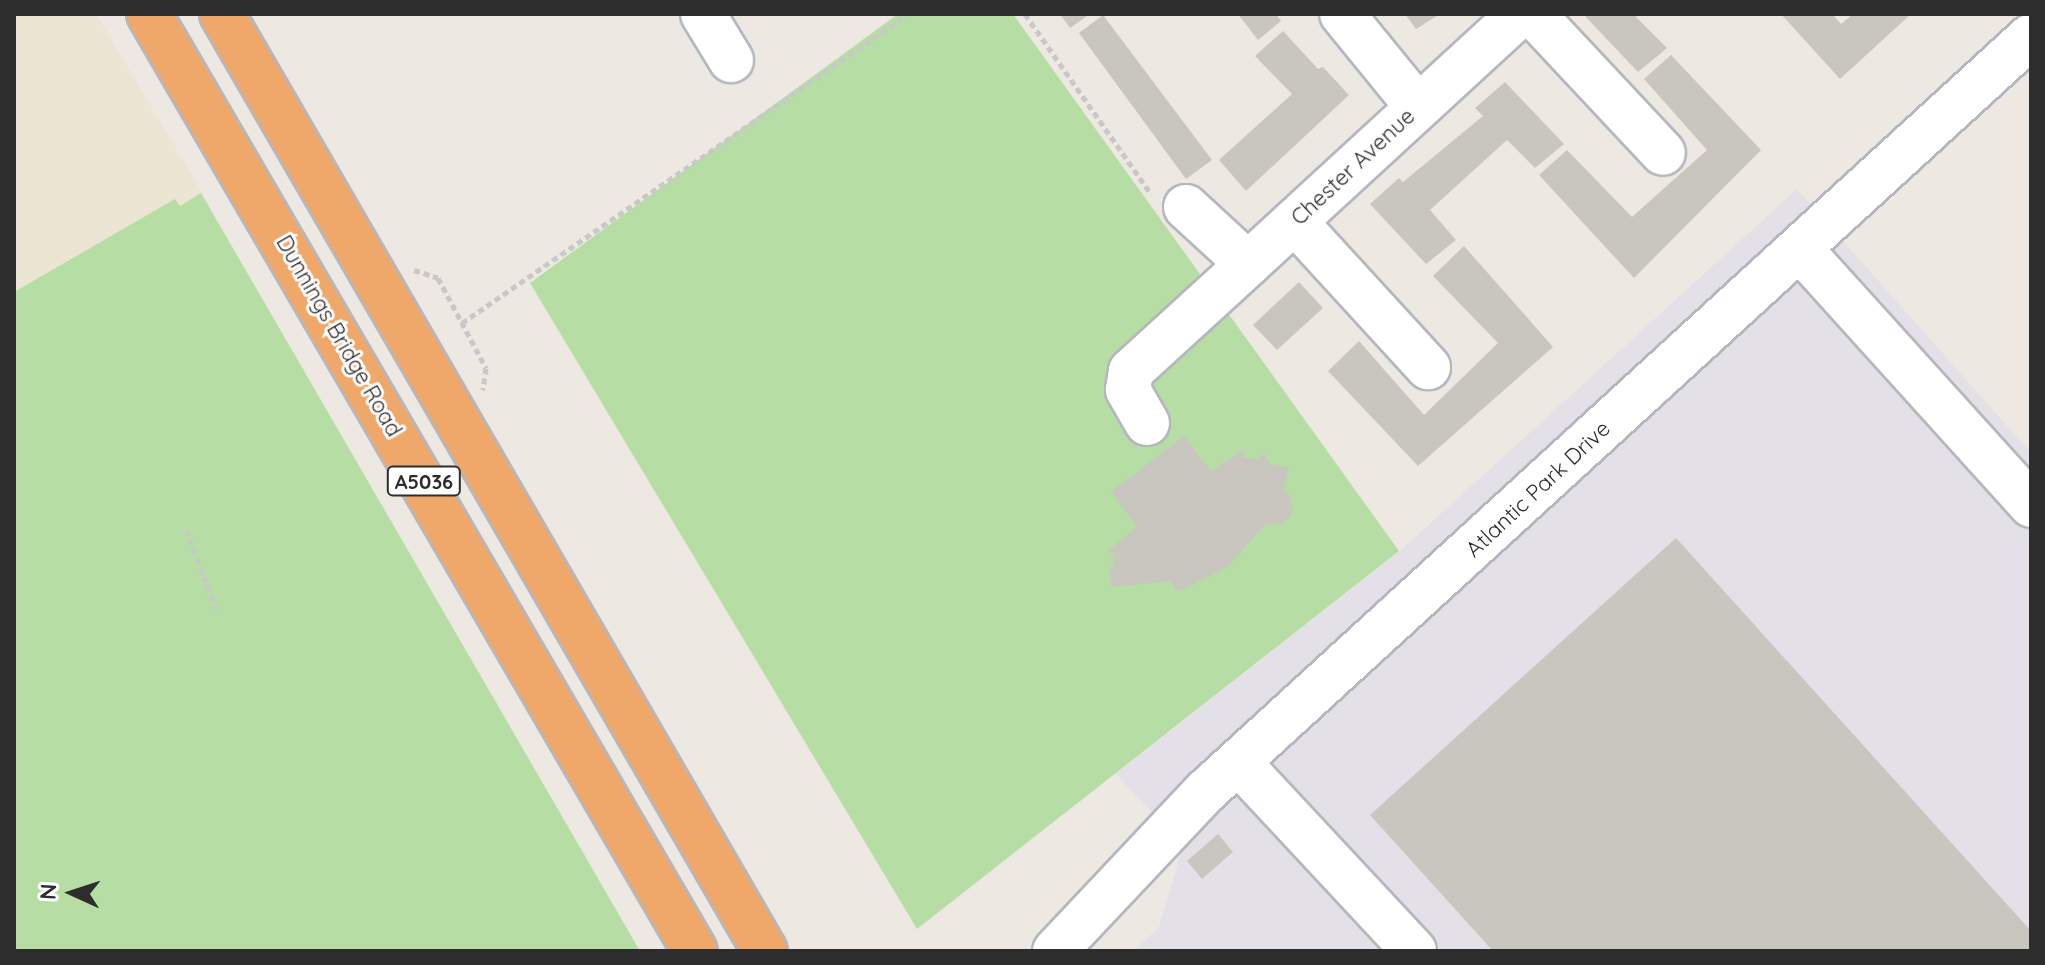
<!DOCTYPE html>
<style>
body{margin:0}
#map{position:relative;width:2045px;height:965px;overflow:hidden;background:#ede8e1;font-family:Quicksand,sans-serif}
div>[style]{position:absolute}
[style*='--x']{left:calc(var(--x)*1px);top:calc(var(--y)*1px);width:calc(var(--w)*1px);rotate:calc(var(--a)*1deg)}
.industrial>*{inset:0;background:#e3e1e7}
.education>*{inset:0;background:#ede5d3}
.green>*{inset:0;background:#b6dea4}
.building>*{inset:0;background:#c9c6bf}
.path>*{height:5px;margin-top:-2.5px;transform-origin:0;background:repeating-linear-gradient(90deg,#c8c8c8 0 6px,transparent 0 10px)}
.roads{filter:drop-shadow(2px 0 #b5b7bf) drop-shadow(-2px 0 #b5b7bf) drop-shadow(0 2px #b5b7bf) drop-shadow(0 -2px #b5b7bf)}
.minor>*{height:44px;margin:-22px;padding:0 22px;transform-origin:22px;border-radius:22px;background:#fff}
.highway>*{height:44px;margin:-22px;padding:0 22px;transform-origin:22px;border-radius:22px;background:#f0a86a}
span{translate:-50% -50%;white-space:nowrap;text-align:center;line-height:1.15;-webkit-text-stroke:6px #fff;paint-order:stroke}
.shield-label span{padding:2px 6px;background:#fff;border:2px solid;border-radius:6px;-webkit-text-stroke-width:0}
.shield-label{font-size:20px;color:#2d2d2d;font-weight:700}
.street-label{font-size:22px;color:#2d2d2d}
.frame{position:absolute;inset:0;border:16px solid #2d2d2d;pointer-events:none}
.north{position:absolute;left:32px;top:853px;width:80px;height:80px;-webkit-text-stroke:6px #fff;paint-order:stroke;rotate:273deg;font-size:22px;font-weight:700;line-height:32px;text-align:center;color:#2d2d2d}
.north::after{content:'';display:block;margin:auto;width:28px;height:36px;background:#2d2d2d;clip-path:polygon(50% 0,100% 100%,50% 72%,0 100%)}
</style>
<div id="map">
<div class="industrial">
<i style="clip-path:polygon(1797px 189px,2031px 453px,2031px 951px,1134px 951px,1159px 927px,1183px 846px,1116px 774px,1400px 551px)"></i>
</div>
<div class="education">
<i style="clip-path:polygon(14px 14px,96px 14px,205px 197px,14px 308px)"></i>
</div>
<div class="green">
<i style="clip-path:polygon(898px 14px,1013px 14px,1399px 551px,917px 929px,530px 283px)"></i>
<i style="clip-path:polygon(201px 193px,640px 951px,14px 951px,14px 292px,175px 199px,180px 206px)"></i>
</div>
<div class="building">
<i style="clip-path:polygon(1060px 14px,1090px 14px,1070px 28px)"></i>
<i style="clip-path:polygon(1238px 14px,1276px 14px,1281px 21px,1258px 40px)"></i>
<i style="clip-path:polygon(1405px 14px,1440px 14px,1416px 29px)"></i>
<i style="clip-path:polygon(1583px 14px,1639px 14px,1636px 17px,1667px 48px,1638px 72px)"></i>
<i style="clip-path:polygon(1781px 14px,1832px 14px,1841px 24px,1853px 14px,1911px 14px,1840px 79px)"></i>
<i style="clip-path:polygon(1103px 15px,1212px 160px,1186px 179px,1079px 33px)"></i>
<i style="clip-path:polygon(1283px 31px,1318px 69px,1323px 67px,1349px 95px,1246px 191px,1219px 160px,1292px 94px,1255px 56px)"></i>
<i style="clip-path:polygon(1671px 55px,1761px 150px,1634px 278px,1539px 175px,1567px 150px,1632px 217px,1707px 150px,1644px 79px)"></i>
<i style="clip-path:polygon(1505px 82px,1564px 144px,1535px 168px,1507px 140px,1430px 210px,1456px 240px,1426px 264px,1370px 204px,1399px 178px,1403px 182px,1483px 116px,1475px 108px)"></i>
<i style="clip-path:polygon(1464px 246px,1553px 347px,1418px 466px,1328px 371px,1359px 341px,1424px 415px,1498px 343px,1433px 276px)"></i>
<i style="clip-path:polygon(1299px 282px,1323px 308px,1277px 350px,1253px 325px)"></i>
<i style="clip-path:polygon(1184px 436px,1211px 471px,1244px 449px,1243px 457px,1256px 460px,1263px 454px,1271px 464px,1289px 468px,1283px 490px,1290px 496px,1293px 506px,1290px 518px,1280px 525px,1267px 523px,1226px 568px,1178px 592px,1170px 581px,1112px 587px,1108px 570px,1113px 566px,1114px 553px,1106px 552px,1137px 527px,1111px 492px)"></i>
<i style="clip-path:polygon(1676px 538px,2031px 931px,2031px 951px,1493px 951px,1370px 815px)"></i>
<i style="clip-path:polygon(1218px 834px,1233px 852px,1202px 879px,1187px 861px)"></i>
</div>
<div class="path">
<i style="--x:1025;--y:14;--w:220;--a:55"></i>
<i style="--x:414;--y:270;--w:25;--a:18"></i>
<i style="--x:438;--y:278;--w:102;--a:61.9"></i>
<i style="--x:486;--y:368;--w:22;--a:98"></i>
<i style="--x:462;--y:323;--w:543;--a:-34.66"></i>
<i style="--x:186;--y:530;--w:85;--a:69.2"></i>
</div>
<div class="roads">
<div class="minor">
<i style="--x:703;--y:14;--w:54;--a:58.7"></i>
<i style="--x:1342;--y:14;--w:119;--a:50.8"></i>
<i style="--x:1533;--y:14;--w:190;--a:46.9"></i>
<i style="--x:1186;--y:207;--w:84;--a:42.6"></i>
<i style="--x:1248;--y:264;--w:369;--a:-42.6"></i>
<i style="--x:1295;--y:222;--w:197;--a:47.5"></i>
<i style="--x:1800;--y:249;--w:345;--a:47.9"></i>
<i style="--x:1147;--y:423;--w:38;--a:-120"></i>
<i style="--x:1128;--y:390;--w:19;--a:-81"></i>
<i style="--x:1131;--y:371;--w:159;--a:-42.4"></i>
<i style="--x:1238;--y:762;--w:258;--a:47"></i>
<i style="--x:1055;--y:951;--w:220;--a:-46.7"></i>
<i style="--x:1206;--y:791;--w:1118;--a:-42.46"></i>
</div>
<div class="highway">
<i style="--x:149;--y:14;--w:1084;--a:59.77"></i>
<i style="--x:222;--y:14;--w:1083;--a:59.91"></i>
</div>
</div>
<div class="shield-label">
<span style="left:424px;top:481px">A5036</span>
</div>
<div class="street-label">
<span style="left:1353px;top:167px;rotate:-43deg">Chester Avenue</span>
<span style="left:339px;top:336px;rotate:60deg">Dunnings Bridge Road</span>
<span style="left:1538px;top:489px;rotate:-43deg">Atlantic Park Drive</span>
</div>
<div class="frame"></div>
<div class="north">N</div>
</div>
